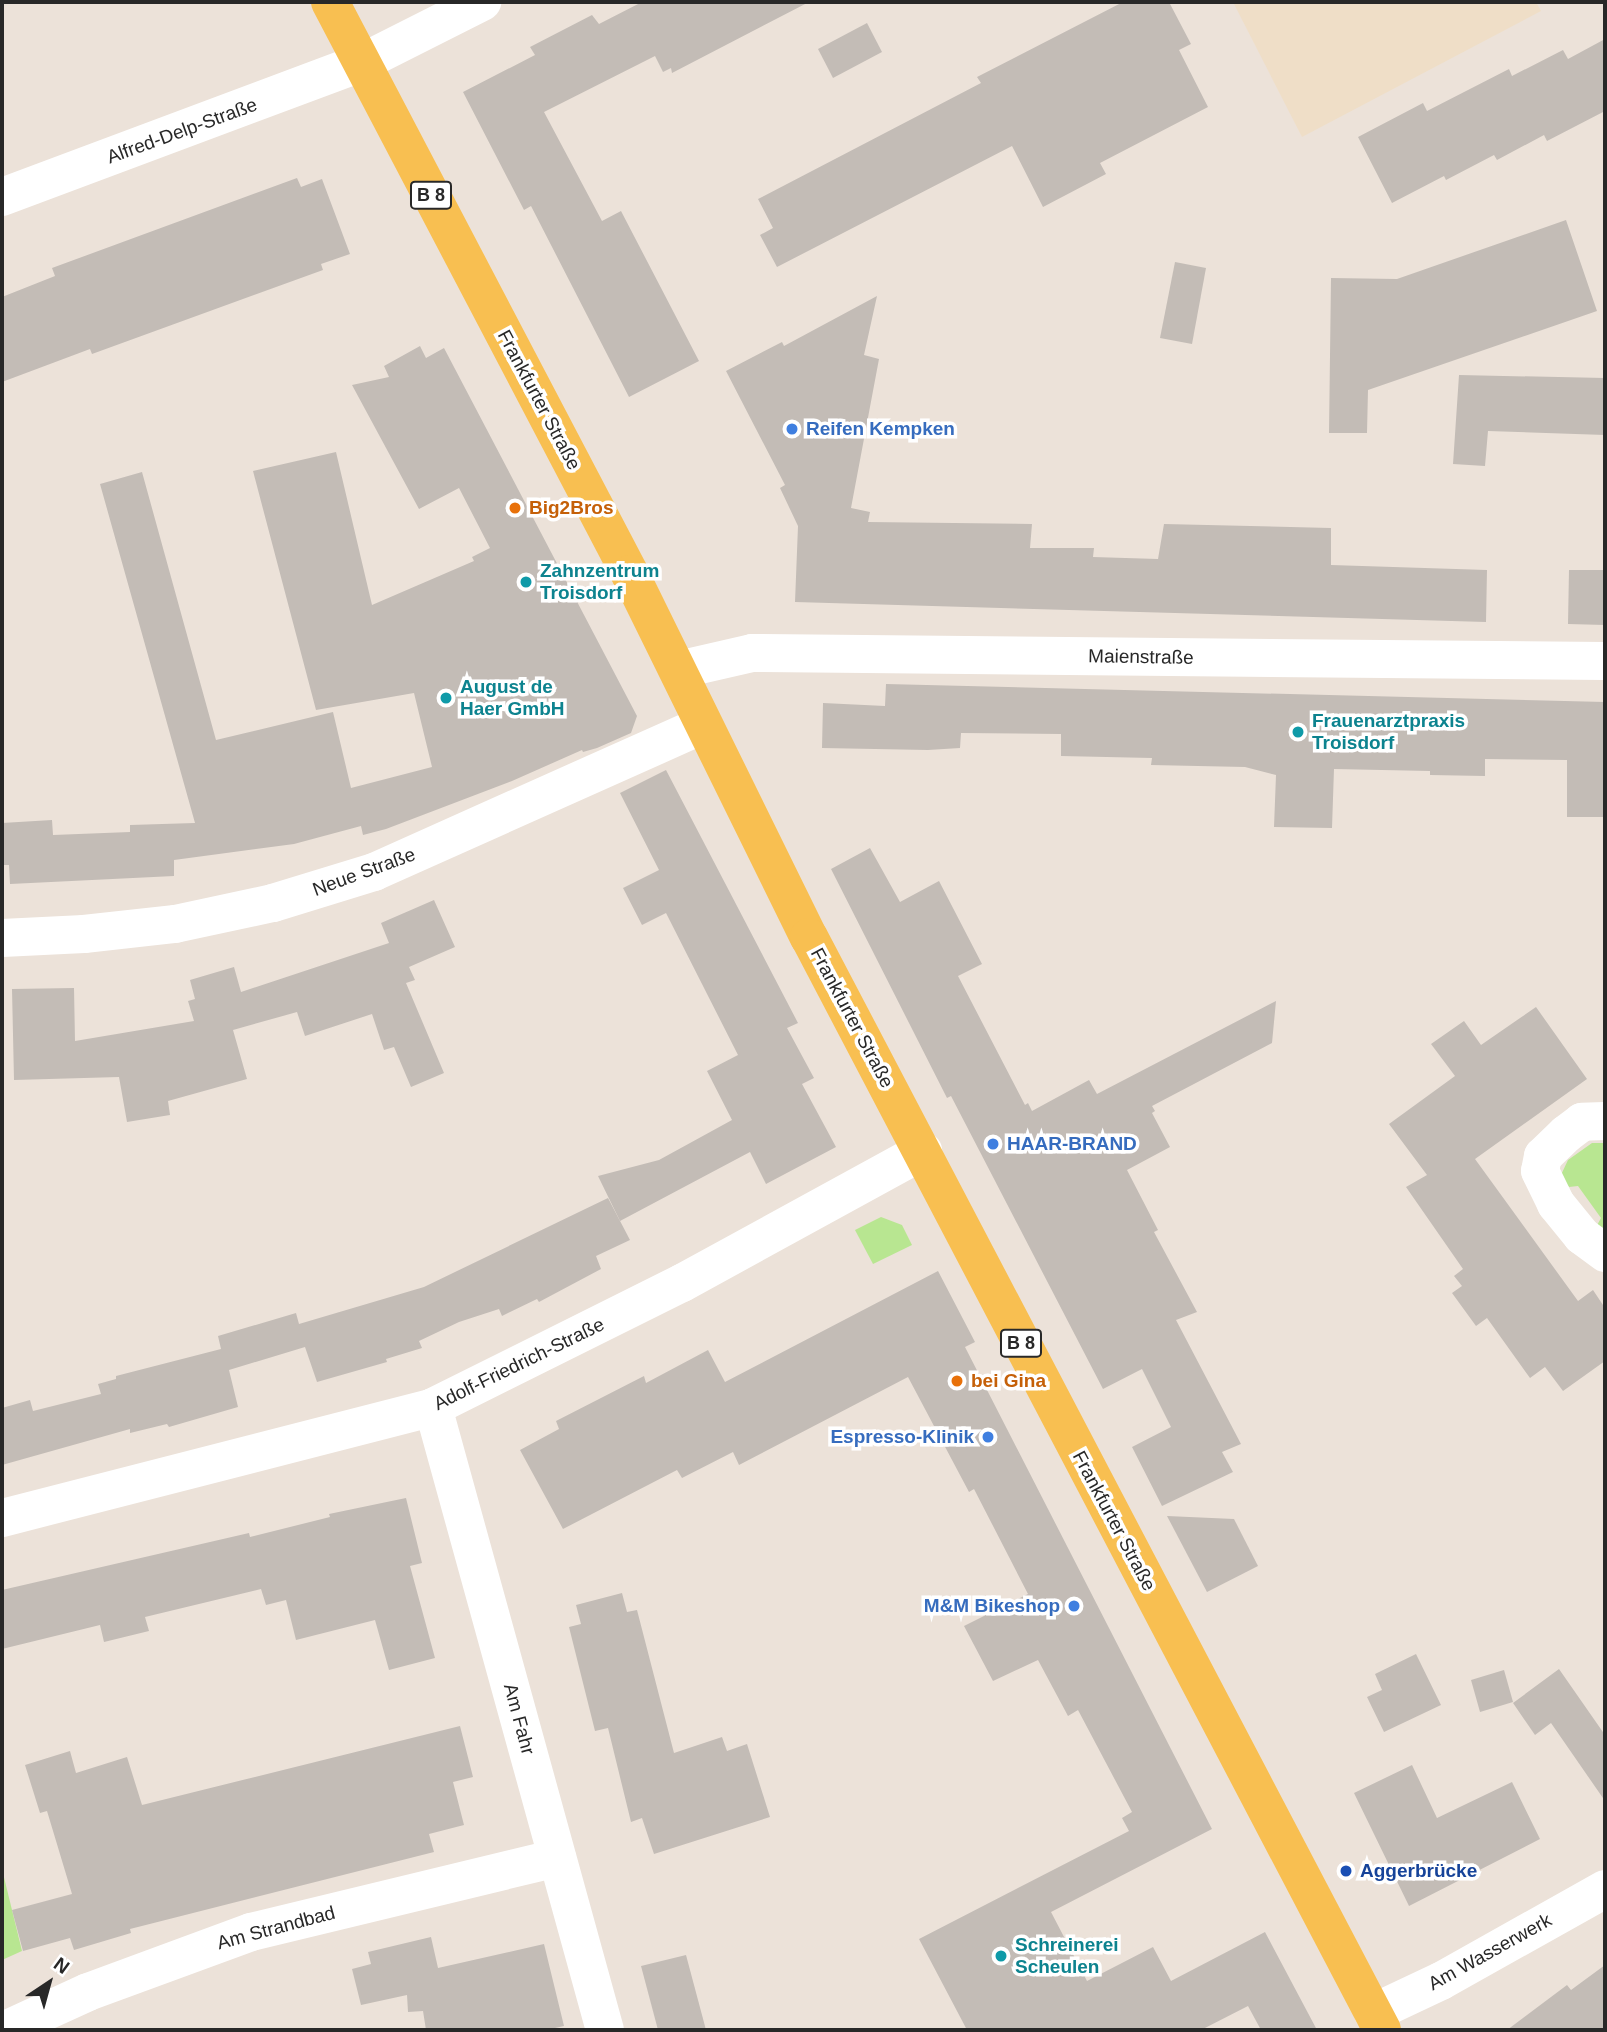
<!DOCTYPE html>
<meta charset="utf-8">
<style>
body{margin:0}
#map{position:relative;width:1607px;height:2032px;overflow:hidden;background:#ece2d9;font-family:Arial,sans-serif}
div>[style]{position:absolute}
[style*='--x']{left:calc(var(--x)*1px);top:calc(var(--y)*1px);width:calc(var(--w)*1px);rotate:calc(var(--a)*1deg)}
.education>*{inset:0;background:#efdec7}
.green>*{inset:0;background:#b8e691}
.building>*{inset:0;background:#c3bcb6}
.minor>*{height:38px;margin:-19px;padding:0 19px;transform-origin:19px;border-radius:19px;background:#fff}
.primary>*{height:38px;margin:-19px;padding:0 19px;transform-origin:19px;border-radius:19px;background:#f8bf51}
.dots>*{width:19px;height:19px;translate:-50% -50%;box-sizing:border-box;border:4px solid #fff;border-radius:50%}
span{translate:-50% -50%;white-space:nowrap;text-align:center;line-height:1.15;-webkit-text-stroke:7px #fff;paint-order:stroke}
.shield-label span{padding:2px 5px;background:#fff;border:2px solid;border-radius:5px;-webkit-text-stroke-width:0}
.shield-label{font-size:18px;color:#282828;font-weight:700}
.street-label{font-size:19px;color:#282828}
.shop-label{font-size:19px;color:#366cbe;font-weight:700}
.left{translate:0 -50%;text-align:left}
.right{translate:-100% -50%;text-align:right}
.food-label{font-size:19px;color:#c56008;font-weight:700}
.culture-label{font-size:19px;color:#0d838f;font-weight:700}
.transit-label{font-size:19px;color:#164399;font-weight:700}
.frame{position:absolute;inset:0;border:4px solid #282828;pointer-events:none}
.north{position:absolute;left:14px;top:1948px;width:70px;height:70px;-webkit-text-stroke:5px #fff;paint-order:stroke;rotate:36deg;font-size:19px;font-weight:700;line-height:28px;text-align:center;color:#282828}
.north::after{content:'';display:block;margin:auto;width:24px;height:32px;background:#282828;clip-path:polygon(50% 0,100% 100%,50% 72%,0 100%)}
</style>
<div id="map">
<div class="education">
<i style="clip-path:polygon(1233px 2px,1536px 2px,1541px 11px,1302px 137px)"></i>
</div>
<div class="green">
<i style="clip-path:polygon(1592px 1143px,1605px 1143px,1605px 1237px,1595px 1229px,1601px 1218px,1578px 1186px,1569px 1187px,1560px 1177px,1568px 1160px)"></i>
<i style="clip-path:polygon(881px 1217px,902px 1225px,912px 1245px,873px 1264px,855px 1230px)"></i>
<i style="clip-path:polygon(2px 1869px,22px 1951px,2px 1960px)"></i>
</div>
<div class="building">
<i style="clip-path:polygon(642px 2px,809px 2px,672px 73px,671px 68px,663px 72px,655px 56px,544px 112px,602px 221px,621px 211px,699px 361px,629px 397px,531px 206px,524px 210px,463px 92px,535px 55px,530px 47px,592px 15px,599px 24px)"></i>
<i style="clip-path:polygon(1123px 2px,1169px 2px,1191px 44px,1179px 50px,1208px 107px,1100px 163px,1106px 174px,1043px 207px,1012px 146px,777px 267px,760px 235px,773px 228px,758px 199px,981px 83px,977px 77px)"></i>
<i style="clip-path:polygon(867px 23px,882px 52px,833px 78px,818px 49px)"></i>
<i style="clip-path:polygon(1605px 39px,1605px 111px,1547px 141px,1544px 135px,1497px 160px,1494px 155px,1446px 180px,1444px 176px,1392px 203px,1358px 137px,1423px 103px,1427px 111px,1509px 69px,1512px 76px,1563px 50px,1568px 59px)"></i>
<i style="clip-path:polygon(297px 178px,301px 187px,322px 179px,350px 254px,321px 264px,323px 270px,92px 354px,90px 349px,2px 382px,2px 297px,55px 276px,52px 268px)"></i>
<i style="clip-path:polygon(1566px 220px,1597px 311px,1368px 390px,1367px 433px,1329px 433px,1331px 278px,1397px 279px)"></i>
<i style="clip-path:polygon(1175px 262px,1206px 268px,1192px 344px,1160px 338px)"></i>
<i style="clip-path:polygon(877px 296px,864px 355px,879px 359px,851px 508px,870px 512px,868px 522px,1032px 524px,1030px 548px,1094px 548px,1093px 557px,1158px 559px,1164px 524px,1331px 528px,1331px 565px,1487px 570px,1486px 622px,795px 602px,798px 526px,780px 488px,785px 485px,726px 371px,782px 342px,784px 346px)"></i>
<i style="clip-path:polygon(420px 346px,426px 358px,444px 348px,637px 716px,631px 733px,597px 748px,583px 752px,582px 750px,512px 781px,386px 829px,363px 835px,361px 826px,294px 844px,174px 860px,174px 876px,10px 884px,9px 865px,2px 865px,2px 823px,52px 820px,53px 835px,130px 832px,130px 825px,195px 823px,100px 484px,142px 472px,216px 740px,333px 712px,351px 788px,432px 767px,414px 693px,316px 710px,253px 471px,336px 452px,372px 605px,474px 561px,472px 557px,490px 548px,459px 488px,419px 509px,352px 385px,389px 377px,384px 366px)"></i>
<i style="clip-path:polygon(1459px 375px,1605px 378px,1605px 435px,1488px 431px,1485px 466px,1453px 464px)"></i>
<i style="clip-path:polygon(1569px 570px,1605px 570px,1605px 625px,1568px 624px)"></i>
<i style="clip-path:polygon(886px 684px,1605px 702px,1605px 817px,1567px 817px,1567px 760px,1485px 759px,1485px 776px,1430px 775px,1430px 771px,1334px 769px,1332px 828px,1274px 827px,1276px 775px,1245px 767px,1151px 765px,1152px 758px,1061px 756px,1061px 734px,961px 733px,960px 748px,928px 750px,822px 748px,823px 703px,885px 706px)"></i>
<i style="clip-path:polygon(666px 770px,798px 1023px,787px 1028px,814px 1078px,802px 1084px,836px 1147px,766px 1184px,750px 1152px,620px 1221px,598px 1176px,659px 1160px,732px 1120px,707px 1071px,738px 1055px,666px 913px,642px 925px,623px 888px,659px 870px,620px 793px)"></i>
<i style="clip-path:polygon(870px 848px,900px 902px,939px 881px,982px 964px,958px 976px,1025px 1105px,1028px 1103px,1032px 1111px,1089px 1080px,1097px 1094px,1276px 1001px,1272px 1043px,1152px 1106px,1155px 1111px,1152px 1113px,1170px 1147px,1127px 1170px,1158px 1230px,1154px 1232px,1197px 1312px,1176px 1320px,1241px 1444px,1222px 1452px,1233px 1472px,1162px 1506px,1132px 1447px,1171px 1427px,1142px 1369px,1103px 1389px,951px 1096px,947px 1098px,831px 869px)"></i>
<i style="clip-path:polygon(434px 900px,455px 947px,409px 967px,415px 980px,406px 983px,444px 1073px,411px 1087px,394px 1047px,384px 1050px,372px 1014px,305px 1036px,297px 1012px,233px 1030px,247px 1079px,168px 1101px,170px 1115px,127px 1122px,119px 1077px,14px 1080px,12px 989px,74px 988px,75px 1041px,194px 1021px,188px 1001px,195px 999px,190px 980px,234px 967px,241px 992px,389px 943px,381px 923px)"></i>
<i style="clip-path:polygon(1536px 1007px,1587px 1079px,1475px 1159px,1578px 1301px,1593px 1290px,1605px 1308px,1605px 1361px,1563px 1391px,1545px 1367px,1530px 1378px,1487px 1318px,1476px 1326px,1452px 1293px,1462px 1286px,1454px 1276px,1463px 1269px,1406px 1187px,1427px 1175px,1389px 1124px,1455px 1076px,1431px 1044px,1464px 1021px,1481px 1045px)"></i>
<i style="clip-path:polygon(608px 1198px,630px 1240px,596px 1256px,601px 1269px,539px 1302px,537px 1299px,502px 1316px,499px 1309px,459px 1322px,419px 1341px,422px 1348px,386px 1359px,387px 1362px,317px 1382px,305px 1347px,229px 1370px,238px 1407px,169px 1427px,167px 1424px,130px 1433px,130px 1429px,2px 1465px,2px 1408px,30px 1400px,33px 1411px,101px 1394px,98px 1384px,116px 1379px,116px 1376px,221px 1349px,218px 1336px,296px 1313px,299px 1324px,424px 1287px)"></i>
<i style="clip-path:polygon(938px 1271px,975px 1342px,965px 1347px,1212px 1829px,1051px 1912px,1087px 1981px,1153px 1947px,1171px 1981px,1265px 1932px,1317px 2030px,1261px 2030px,1248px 2006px,1201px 2030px,967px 2030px,919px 1939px,1129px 1831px,1122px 1818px,1132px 1812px,1078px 1710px,1068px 1716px,1038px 1660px,993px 1681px,964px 1626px,1028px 1594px,974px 1489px,969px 1492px,908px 1377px,739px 1465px,733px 1452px,682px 1478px,677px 1470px,563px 1529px,520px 1450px,559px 1429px,556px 1421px,644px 1376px,646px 1383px,708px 1350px,725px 1382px)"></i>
<i style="clip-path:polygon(406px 1498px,422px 1563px,410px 1566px,435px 1658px,389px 1670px,375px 1620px,296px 1640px,286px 1600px,266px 1605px,261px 1589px,145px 1617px,149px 1631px,104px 1642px,100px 1625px,2px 1649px,2px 1590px,249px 1533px,250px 1537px,330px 1517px,329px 1514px)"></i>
<i style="clip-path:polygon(1167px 1516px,1234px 1519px,1258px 1566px,1207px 1592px)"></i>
<i style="clip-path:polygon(622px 1593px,627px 1612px,637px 1610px,674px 1753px,722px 1737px,727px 1751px,747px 1744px,770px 1817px,654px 1854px,642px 1818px,631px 1822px,608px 1728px,595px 1731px,569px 1627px,581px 1624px,576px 1605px)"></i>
<i style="clip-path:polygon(1416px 1654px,1441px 1705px,1384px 1732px,1367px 1697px,1382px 1690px,1375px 1674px)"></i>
<i style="clip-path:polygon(1559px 1669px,1605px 1735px,1605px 1801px,1551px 1723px,1535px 1735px,1513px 1703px)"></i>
<i style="clip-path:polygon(1504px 1670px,1513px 1702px,1480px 1712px,1471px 1680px)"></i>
<i style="clip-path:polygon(460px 1726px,473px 1777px,453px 1782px,464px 1825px,429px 1834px,434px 1852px,130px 1929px,131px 1933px,74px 1950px,70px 1938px,23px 1951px,12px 1910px,72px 1894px,47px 1811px,40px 1813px,25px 1765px,70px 1751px,76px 1773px,127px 1757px,142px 1805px)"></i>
<i style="clip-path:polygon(1412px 1765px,1437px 1818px,1512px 1782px,1540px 1839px,1409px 1906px,1354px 1793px)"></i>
<i style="clip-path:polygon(431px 1937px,438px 1968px,544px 1944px,564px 2026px,546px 2030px,426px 2030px,423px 2011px,408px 2012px,407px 1995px,361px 2005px,352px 1969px,371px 1964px,368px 1952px)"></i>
<i style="clip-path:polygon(686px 1955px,706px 2030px,658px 2030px,641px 1966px)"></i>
<i style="clip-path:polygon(1605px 1965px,1605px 2030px,1507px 2030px,1567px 1985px,1571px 1990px)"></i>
</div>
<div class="minor">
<i style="--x:2;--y:197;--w:383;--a:-20.5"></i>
<i style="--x:361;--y:63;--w:136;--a:-26.8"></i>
<i style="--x:678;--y:670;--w:76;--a:-12.9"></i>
<i style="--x:752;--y:653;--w:853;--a:0.54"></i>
<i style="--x:2;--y:938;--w:82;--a:-2.8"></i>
<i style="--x:84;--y:934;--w:92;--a:-6.3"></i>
<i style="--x:175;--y:924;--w:100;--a:-12.1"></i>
<i style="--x:273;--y:903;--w:106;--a:-17.1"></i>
<i style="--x:374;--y:872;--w:360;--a:-24.1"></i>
<i style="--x:1605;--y:1121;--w:23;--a:178"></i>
<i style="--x:1582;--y:1122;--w:20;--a:143"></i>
<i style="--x:1566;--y:1134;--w:32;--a:136"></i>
<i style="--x:1543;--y:1156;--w:15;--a:101"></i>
<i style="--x:1540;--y:1171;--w:37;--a:64"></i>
<i style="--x:1556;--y:1204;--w:41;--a:50.9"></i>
<i style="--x:1582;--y:1236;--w:29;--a:36"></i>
<i style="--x:433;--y:1407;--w:646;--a:74.57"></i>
<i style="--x:2;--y:1518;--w:445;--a:-14.4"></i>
<i style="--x:433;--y:1407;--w:278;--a:-26.5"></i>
<i style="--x:682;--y:1283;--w:275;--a:-28.7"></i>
<i style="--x:1373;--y:2013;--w:75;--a:-25.2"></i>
<i style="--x:1441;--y:1981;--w:188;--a:-29.3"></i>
<i style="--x:5;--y:2030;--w:91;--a:-24.6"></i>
<i style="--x:88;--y:1992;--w:174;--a:-20.2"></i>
<i style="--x:251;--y:1932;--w:315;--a:-13.6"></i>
</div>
<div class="primary">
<i style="--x:330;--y:2;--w:646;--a:62.32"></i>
<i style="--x:630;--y:574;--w:405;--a:63.8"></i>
<i style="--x:809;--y:937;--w:1234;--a:62.33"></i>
</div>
<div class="dots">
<i style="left:792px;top:429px;background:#3f7fe0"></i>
<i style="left:515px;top:508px;background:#e8710a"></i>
<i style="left:526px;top:582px;background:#0f9aa8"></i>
<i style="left:446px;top:698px;background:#0f9aa8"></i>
<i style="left:1298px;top:732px;background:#0f9aa8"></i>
<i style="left:993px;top:1144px;background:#3f7fe0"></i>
<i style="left:957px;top:1381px;background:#e8710a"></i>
<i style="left:988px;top:1437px;background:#3f7fe0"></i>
<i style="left:1074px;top:1606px;background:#3f7fe0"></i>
<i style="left:1346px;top:1871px;background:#1a4fb4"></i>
<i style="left:1001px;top:1956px;background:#0f9aa8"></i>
</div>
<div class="shield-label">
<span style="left:431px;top:195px">B 8</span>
<span style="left:1021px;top:1343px">B 8</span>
</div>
<div class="street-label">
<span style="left:182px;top:131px;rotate:-20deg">Alfred-Delp-Straße</span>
<span style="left:539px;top:400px;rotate:62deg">Frankfurter Straße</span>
<span style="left:1141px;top:657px;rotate:1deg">Maienstraße</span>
<span style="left:364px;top:872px;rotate:-20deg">Neue Straße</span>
<span style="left:852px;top:1018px;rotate:62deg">Frankfurter Straße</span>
<span style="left:519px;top:1364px;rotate:-26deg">Adolf-Friedrich-Straße</span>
<span style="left:1114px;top:1521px;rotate:62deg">Frankfurter Straße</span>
<span style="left:519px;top:1719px;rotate:75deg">Am Fahr</span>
<span style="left:276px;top:1928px;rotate:-15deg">Am Strandbad</span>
<span style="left:1490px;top:1952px;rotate:-29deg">Am Wasserwerk</span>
</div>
<div class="shop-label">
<span class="left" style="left:806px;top:429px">Reifen Kempken</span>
<span class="left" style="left:1007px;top:1144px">HAAR-BRAND</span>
<span class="right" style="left:974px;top:1437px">Espresso-Klinik</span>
<span class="right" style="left:1060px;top:1606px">M&amp;M Bikeshop</span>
</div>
<div class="food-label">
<span class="left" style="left:529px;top:508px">Big2Bros</span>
<span class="left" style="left:971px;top:1381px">bei Gina</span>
</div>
<div class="culture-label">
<span class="left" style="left:540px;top:582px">Zahnzentrum<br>Troisdorf</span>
<span class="left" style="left:460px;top:698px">August de<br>Haer GmbH</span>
<span class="left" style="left:1312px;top:732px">Frauenarztpraxis<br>Troisdorf</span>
<span class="left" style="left:1015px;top:1956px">Schreinerei<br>Scheulen</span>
</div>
<div class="transit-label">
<span class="left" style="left:1360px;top:1871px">Aggerbrücke</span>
</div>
<div class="frame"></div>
<div class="north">N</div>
</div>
